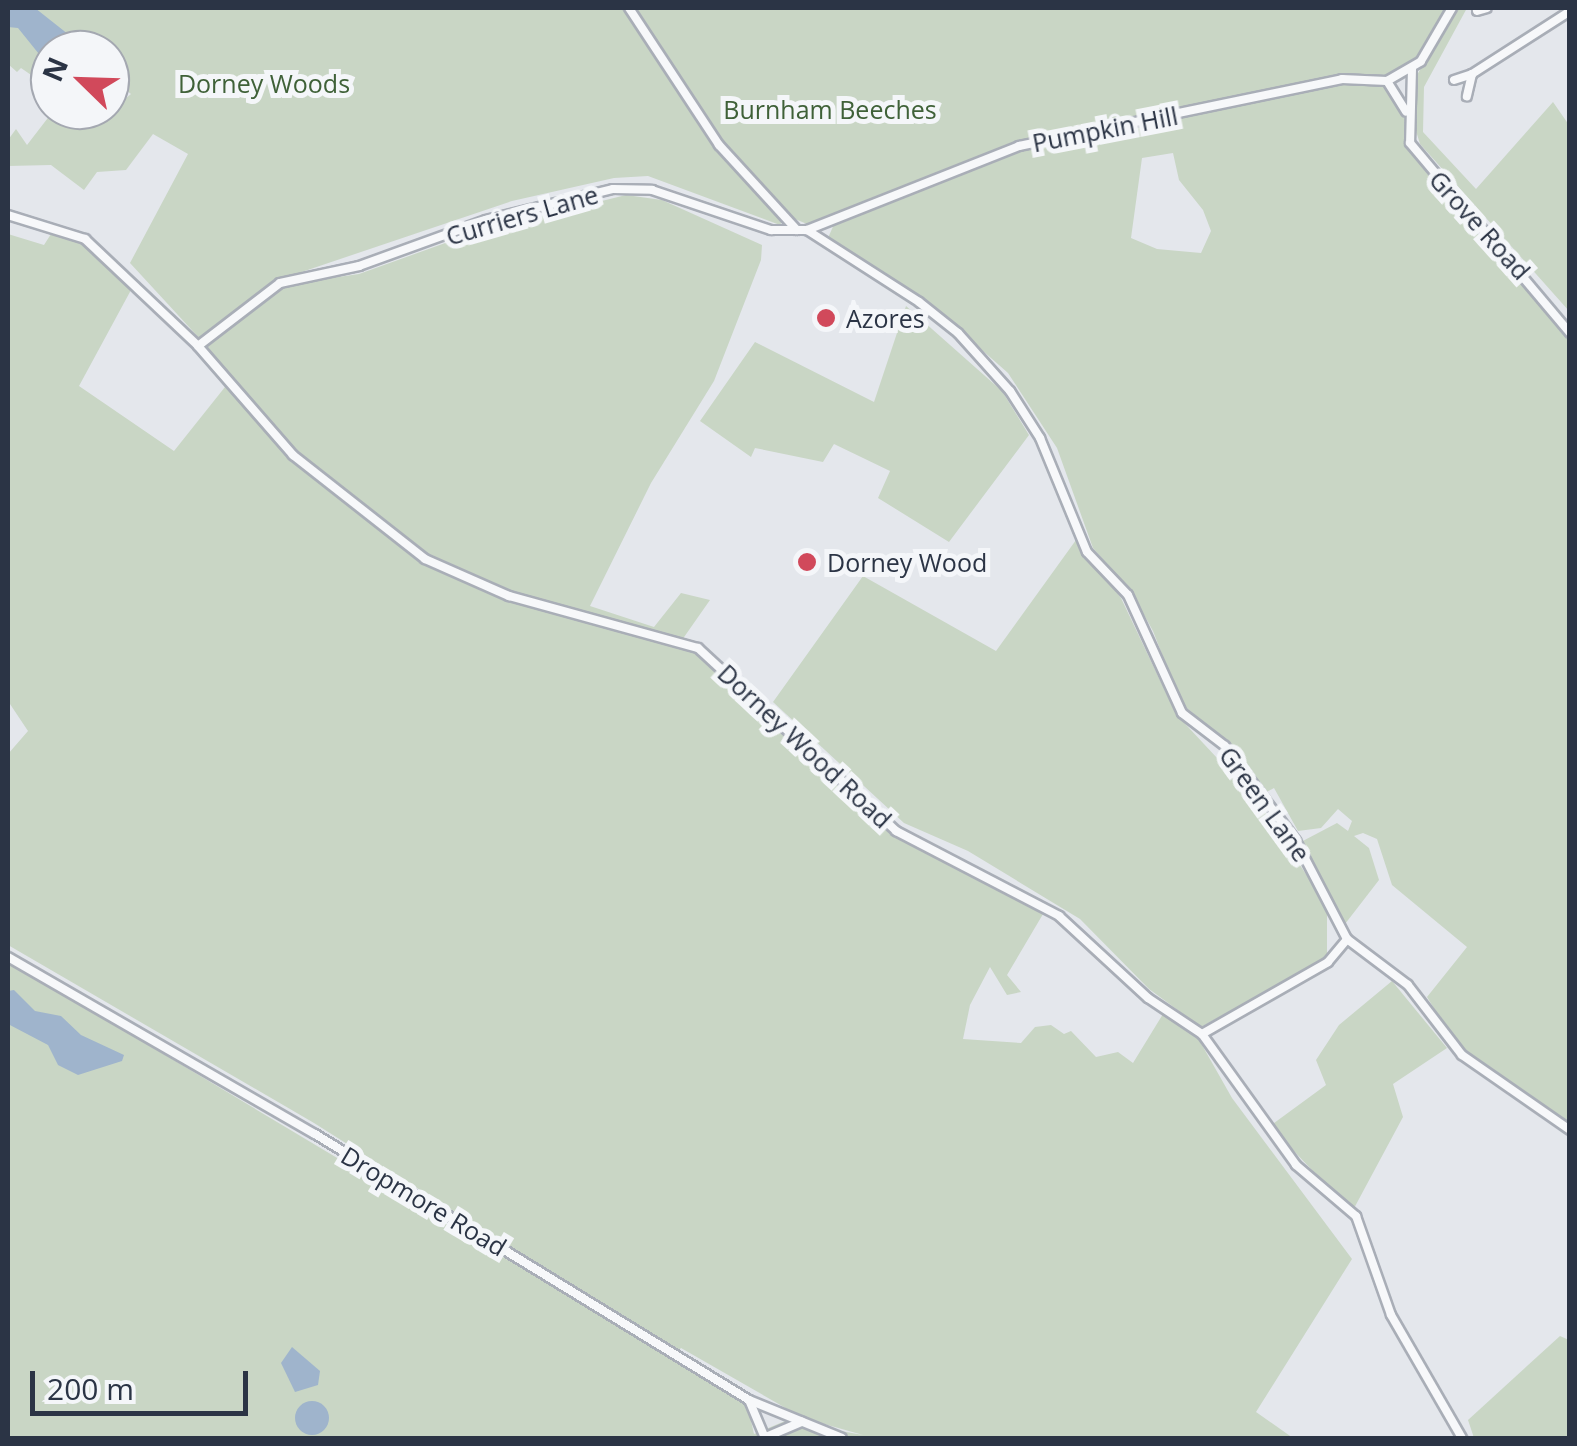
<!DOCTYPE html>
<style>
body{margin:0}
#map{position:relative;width:1577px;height:1446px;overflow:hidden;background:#e4e7ec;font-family:"Open Sans",sans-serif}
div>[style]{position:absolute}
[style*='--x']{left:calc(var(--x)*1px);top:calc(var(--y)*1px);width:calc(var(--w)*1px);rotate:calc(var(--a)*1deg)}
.green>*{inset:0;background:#c9d6c5}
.water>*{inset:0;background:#9fb4cc}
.round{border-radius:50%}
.roads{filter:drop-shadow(2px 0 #a9aeb7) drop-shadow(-2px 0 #a9aeb7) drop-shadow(0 2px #a9aeb7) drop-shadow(0 -2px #a9aeb7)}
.minor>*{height:8px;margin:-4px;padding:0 4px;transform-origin:4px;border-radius:4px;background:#f7f8fa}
.dots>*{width:28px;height:28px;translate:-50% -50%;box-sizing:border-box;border:5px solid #f4f6f9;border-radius:50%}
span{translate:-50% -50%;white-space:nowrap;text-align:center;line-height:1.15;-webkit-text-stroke:10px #f4f6f9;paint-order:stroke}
.park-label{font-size:25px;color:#3f6138}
.street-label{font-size:25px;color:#2b3445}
.poi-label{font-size:25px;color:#2b3445}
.left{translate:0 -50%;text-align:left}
.frame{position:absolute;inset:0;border:10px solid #2b3445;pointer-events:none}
.north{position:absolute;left:30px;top:30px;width:100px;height:100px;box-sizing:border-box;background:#f4f6f9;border:2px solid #a4a8b1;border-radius:50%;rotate:293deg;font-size:28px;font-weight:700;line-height:40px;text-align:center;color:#2b3445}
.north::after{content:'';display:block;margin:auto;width:35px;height:45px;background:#d1495b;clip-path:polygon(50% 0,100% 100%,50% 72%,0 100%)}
.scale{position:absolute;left:30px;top:1371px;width:218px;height:45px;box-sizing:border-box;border:5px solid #2b3445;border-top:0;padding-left:12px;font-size:30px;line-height:35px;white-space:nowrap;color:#2b3445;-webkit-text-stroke:8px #f4f6f9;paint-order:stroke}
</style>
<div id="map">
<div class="green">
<i style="clip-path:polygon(8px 8px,627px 8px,708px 135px,784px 218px,780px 225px,648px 176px,614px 178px,512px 201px,281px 279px,201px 340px,130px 263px,188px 154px,153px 134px,126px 170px,97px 172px,84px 190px,51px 165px,8px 166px,8px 140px,16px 129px,27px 145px,54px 110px,110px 110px,110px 86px,126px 98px,131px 94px,110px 78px,110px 50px,50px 50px,50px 88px,21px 68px,17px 72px,8px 64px)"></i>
<i style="clip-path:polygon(633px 8px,1446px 8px,1419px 57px,1392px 75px,1344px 76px,1013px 145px,807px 224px,795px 219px,707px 123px)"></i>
<i style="clip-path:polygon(1456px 8px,1467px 8px,1424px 87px,1423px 132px,1476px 189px,1553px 102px,1569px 125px,1569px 311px,1420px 144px,1410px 111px,1417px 75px)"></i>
<i style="clip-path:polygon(evenodd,1346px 82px,1389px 87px,1404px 110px,1413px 153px,1485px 223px,1569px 324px,1569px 1124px,1456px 1044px,1427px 997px,1467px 947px,1392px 885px,1377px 839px,1363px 833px,1354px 836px,1369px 848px,1379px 880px,1345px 924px,1299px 843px,1337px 823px,1348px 831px,1352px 821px,1338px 809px,1321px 828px,1298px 831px,1274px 788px,1263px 794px,1228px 743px,1181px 703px,1153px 631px,1132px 593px,1093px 548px,1057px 448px,1008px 373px,923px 298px,828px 238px,835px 222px,1026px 147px,1346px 82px,1173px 153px,1179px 180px,1203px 210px,1211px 231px,1201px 253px,1157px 249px,1131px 238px,1142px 158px,1173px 153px)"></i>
<i style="clip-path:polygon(626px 195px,662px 200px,762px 245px,761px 260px,714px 381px,651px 483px,590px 606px,654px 627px,681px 593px,710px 600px,682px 640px,722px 668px,895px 831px,1046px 909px,1007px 975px,1021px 992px,1007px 995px,990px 967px,970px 1005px,963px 1039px,1021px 1043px,1035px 1027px,1051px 1025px,1064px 1034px,1071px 1031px,1096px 1057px,1118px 1052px,1133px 1063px,1163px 1014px,1198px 1038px,1232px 1098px,1352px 1259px,1256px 1412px,1293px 1438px,8px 1438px,8px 961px,747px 1403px,754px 1434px,785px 1421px,863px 1435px,803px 1418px,681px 1348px,677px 1352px,314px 1123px,8px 945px,8px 754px,28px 731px,8px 701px,8px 234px,44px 245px,51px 234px,91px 247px,131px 290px,79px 386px,174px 451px,225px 387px,202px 344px,283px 285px,359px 274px,473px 233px)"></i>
<i style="clip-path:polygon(906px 306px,1002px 391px,1029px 435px,949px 542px,878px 498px,890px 471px,834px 444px,823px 462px,755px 448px,751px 457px,700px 421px,755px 342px,874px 402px)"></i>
<i style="clip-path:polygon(1076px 540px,1121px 598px,1176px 714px,1259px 803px,1327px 906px,1327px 958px,1201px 1027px,1149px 989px,1080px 919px,968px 851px,904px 823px,773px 702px,863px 576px,996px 651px)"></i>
<i style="clip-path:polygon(1392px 981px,1447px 1048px,1393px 1084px,1403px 1117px,1352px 1212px,1270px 1126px,1326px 1085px,1316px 1060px,1339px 1025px)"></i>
<i style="clip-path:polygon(1560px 1336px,1569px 1340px,1569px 1438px,1474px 1438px,1468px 1420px)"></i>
</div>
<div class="water">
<i style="clip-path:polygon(8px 8px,35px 8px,78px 42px,75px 50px,50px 50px,50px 59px,43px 59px,18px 28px,8px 27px)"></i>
<i style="clip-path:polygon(14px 990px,35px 1011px,61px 1016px,81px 1035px,124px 1055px,122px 1061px,78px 1075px,58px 1065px,48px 1045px,8px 1024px,8px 991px)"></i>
<i style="clip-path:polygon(292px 1347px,320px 1371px,318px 1385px,295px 1392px,281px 1363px)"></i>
<i class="round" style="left:295px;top:1401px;width:34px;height:34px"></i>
</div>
<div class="roads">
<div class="minor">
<i style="--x:629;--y:8;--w:164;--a:56.7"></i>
<i style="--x:719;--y:145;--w:115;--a:47.5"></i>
<i style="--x:1477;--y:11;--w:10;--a:-17"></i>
<i style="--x:1412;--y:69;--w:74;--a:91.5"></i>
<i style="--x:1410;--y:143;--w:248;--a:49.9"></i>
<i style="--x:1472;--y:74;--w:117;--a:-32.7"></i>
<i style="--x:1454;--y:80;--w:19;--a:-18"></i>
<i style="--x:1472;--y:74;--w:23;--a:103"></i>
<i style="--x:1387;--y:81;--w:36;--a:58"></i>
<i style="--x:8;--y:215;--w:81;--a:17.3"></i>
<i style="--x:85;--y:239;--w:156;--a:43.4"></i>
<i style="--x:198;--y:346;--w:145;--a:48.9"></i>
<i style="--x:293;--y:455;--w:168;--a:38.2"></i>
<i style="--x:425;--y:559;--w:92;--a:23.8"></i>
<i style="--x:509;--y:596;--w:196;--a:15.4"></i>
<i style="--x:698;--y:648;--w:270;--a:42.7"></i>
<i style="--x:896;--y:831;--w:184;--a:27.5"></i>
<i style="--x:1059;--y:916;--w:121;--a:42.7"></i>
<i style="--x:1148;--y:998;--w:65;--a:33.7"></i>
<i style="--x:1202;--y:1034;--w:161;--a:54.3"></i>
<i style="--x:1296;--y:1165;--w:79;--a:40.4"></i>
<i style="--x:1356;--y:1216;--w:105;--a:70.5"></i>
<i style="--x:1391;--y:1315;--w:142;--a:60"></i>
<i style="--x:807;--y:230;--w:133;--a:32.7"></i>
<i style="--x:919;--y:302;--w:50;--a:38.5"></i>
<i style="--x:958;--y:333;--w:78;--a:48.1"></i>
<i style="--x:1010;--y:391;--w:56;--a:57.4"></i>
<i style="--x:1040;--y:438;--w:123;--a:67.6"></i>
<i style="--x:1087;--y:552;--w:59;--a:46.4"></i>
<i style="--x:1128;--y:595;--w:130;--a:65.4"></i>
<i style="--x:1182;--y:713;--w:54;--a:37.5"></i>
<i style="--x:1225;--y:746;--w:119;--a:53.2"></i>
<i style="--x:1296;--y:841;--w:110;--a:62.5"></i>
<i style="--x:1347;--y:939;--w:76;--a:37"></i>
<i style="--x:1408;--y:985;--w:88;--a:52.4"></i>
<i style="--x:1462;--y:1055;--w:131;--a:34.8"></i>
<i style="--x:198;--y:346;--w:103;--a:-37.5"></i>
<i style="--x:280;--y:283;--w:81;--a:-12.1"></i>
<i style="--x:359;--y:266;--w:135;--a:-19.9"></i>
<i style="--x:486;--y:220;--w:131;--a:-13.7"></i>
<i style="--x:613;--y:189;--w:39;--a:1"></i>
<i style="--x:652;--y:190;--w:126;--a:18.6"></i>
<i style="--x:771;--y:230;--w:36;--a:0"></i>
<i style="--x:807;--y:230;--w:228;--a:-21.6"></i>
<i style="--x:1019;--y:146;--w:330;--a:-11.7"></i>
<i style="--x:1342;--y:79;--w:45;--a:2.5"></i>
<i style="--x:1387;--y:81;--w:39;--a:-30"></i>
<i style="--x:1421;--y:61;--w:61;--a:-59.7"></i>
<i style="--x:8;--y:957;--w:354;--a:30"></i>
<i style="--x:315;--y:1134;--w:509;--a:31.5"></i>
<i style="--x:749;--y:1400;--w:100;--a:22.2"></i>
<i style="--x:1202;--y:1034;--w:145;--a:-29.7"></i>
<i style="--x:1328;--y:962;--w:30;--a:-50"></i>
<i style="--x:749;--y:1400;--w:41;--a:67.2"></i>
<i style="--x:766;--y:1437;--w:39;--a:-23"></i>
</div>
</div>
<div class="dots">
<i style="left:826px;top:318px;background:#d1495b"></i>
<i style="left:807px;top:562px;background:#d1495b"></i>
</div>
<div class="park-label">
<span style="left:264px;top:83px">Dorney Woods</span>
<span style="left:830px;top:109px">Burnham Beeches</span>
</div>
<div class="street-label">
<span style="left:1105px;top:129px;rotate:-11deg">Pumpkin Hill</span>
<span style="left:522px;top:215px;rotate:-16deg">Curriers Lane</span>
<span style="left:1480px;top:225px;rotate:48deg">Grove Road</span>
<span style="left:805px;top:746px;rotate:43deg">Dorney Wood Road</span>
<span style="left:1265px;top:804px;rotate:54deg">Green Lane</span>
<span style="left:424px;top:1201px;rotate:31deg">Dropmore Road</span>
</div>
<div class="poi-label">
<span class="left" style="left:846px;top:318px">Azores</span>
<span class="left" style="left:827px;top:562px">Dorney Wood</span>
</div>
<div class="frame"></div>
<div class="north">N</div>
<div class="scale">200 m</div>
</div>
